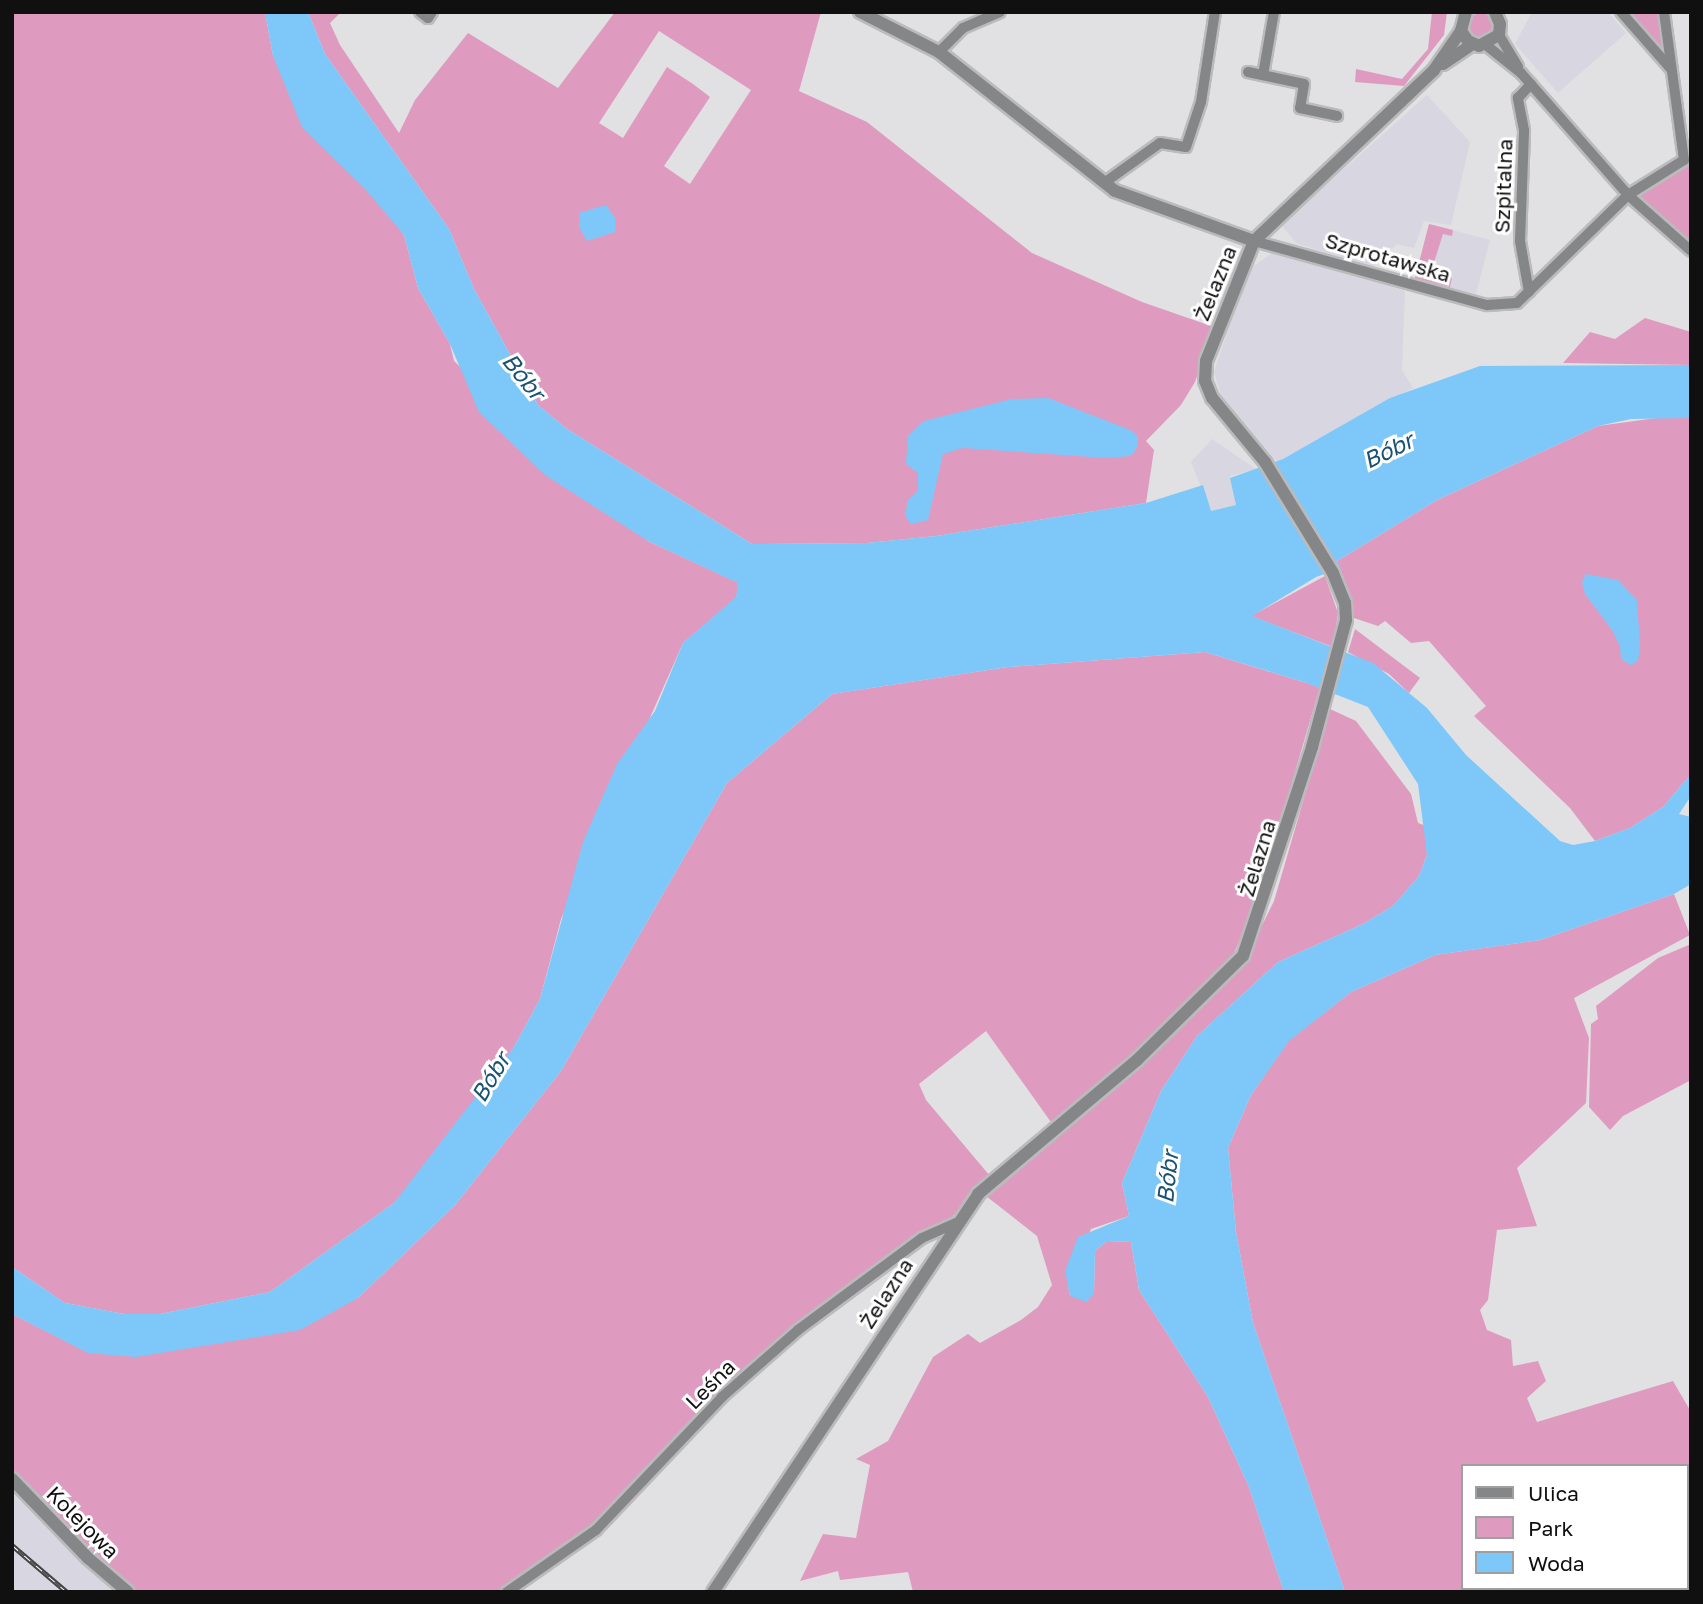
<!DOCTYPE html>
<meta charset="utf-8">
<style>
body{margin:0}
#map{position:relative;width:1703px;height:1604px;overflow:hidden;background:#e1e0e3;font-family:"Golos Text",sans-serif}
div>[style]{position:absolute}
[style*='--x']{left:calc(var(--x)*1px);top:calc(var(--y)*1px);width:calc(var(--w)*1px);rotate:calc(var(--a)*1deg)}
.built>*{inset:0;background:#d8d6e1}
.green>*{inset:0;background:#de9bbf}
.round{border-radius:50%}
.water>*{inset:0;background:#7dc8f9}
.roads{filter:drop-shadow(2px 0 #bbbbbd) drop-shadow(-2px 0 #bbbbbd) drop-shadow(0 2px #bbbbbd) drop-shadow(0 -2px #bbbbbd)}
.minor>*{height:10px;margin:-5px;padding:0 5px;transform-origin:5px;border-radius:5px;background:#858687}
.tertiary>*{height:12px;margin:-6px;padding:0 6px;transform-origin:6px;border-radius:6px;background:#858687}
.rail>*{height:5px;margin-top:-2.5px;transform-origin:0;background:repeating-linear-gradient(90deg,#fff 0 8px,#434344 0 16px);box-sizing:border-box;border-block:2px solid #434344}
span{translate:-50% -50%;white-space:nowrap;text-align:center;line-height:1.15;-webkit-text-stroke:6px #fff;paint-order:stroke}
.street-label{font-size:21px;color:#101011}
.water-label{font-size:23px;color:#195273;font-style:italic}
.frame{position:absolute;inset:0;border:14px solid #101011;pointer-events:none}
.legend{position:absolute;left:1461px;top:1464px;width:228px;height:126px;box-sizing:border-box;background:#fff;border:2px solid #9f9fa0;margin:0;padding:9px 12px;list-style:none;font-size:21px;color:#101011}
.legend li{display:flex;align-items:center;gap:14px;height:35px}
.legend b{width:35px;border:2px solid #9f9fa0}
</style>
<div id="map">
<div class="built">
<i style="clip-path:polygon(1532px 12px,1608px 12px,1626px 33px,1558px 93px,1515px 44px)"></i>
<i style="clip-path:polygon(1427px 95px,1470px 142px,1451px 225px,1424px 221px,1414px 248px,1397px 244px,1372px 268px,1296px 243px,1281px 225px)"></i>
<i style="clip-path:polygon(1429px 224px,1490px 240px,1476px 294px,1415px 278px)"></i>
<i style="clip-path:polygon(1275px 251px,1405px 291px,1402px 370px,1413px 388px,1277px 462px,1222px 399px,1214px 372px,1248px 270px)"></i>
<i style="clip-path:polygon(1212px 439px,1256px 469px,1230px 476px,1236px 505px,1211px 511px,1191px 462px)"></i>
<i style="clip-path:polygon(12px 1493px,49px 1531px,115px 1592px,12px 1592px)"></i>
</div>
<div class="green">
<i style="clip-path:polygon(12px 12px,265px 12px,273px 56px,404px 235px,418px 288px,450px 344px,454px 361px,648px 541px,739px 583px,736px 598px,683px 643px,561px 919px,540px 999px,514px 1047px,435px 1155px,394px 1203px,270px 1292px,160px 1314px,124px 1314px,65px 1303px,12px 1267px)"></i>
<i style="clip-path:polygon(evenodd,308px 12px,341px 12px,330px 23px,340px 45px,399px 133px,415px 100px,468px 33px,558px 88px,615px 12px,821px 12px,799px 91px,867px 122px,1032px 253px,1142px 302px,1214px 327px,1195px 382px,1181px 405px,1146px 441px,1154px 450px,1146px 503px,936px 536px,867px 543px,752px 544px,567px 429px,538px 405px,474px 289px,449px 229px,325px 54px,308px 12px,659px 31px,751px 90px,690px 184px,664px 166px,710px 97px,693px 84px,667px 67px,623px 138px,599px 123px,659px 31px)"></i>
<i style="clip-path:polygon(1432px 12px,1447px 12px,1444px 35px,1404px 86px,1355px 82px,1356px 69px,1402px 79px,1428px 49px)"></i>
<i style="clip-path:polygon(1626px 12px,1658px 12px,1662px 49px,1659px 50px)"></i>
<i class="round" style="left:1468px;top:13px;width:26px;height:26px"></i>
<i style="clip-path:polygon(1691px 162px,1691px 245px,1640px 199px,1641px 193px)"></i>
<i style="clip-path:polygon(1429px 224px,1453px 230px,1452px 236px,1443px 234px,1431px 272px,1452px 278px,1450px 287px,1415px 278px)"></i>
<i style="clip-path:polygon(1645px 318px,1691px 332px,1691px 365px,1563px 363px,1590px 332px,1615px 339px)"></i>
<i style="clip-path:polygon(1671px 416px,1691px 418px,1691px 774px,1663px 807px,1630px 828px,1595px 841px,1570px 808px,1474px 716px,1486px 706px,1429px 641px,1411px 643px,1385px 621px,1378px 626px,1354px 618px,1352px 599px,1337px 561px,1437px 500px,1598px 426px)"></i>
<i style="clip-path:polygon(1325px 576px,1338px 613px,1333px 647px,1251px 616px)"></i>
<i style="clip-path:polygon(1355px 629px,1420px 678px,1409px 693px,1389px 674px,1348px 652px)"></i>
<i style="clip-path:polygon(1205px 652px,1320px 687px,1260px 891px,1230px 963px,1134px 1059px,1053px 1125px,986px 1031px,919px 1084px,926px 1100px,990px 1176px,950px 1219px,929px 1227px,728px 1383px,599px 1519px,565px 1545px,497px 1592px,137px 1592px,12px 1474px,12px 1314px,88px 1352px,358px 1298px,456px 1204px,561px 1071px,727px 783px,832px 694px,1008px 667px)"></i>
<i style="clip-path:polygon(1330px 709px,1356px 721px,1411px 794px,1418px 823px,1426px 826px,1427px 855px,1419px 876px,1393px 906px,1363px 924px,1278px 962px,1197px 1036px,1161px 1091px,1122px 1183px,1129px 1216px,1091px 1229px,1068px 1285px,1070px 1296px,1094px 1293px,1095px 1251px,1107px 1241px,1131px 1242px,1139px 1290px,1208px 1397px,1249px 1487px,1284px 1592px,913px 1592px,908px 1572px,840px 1580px,838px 1571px,800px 1581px,823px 1534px,856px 1538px,870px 1465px,856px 1459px,888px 1441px,933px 1357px,968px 1334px,980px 1343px,1021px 1320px,1038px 1307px,1052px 1285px,1037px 1236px,986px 1196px,1120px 1084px,1242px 966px,1274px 901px)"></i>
<i style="clip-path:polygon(evenodd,1674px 894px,1690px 935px,1574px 998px,1589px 1038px,1586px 1103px,1517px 1168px,1537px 1226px,1497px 1230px,1488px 1300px,1480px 1310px,1487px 1330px,1511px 1340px,1513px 1366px,1538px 1361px,1546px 1381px,1527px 1398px,1537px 1422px,1673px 1381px,1691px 1412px,1691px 1592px,1345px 1592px,1253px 1323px,1236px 1232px,1228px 1148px,1251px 1095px,1289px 1040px,1351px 992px,1435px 955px,1540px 940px,1674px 894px,1463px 1466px,1687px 1466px,1687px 1588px,1463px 1588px,1463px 1466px)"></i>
<i style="clip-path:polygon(1691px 944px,1691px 1080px,1623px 1116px,1610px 1130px,1589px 1107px,1591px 1024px,1598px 1019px,1596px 1006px,1658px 958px)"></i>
</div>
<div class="water">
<i style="clip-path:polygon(265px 12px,308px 12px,325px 54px,449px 229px,474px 289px,538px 405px,567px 429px,752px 544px,867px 543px,936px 536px,1146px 503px,1203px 485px,1211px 511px,1236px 505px,1230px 478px,1283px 459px,1390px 398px,1480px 366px,1691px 365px,1691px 418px,1631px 419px,1598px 426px,1437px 500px,1337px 561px,1341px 568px,1316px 577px,1252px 616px,1373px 663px,1427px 708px,1466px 755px,1560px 841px,1573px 845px,1595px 841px,1630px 828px,1663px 807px,1691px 774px,1691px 796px,1679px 814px,1691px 817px,1691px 884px,1674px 894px,1540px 940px,1435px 955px,1351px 992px,1289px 1041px,1251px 1095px,1228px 1148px,1236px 1232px,1253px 1323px,1345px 1592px,1284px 1592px,1249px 1487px,1208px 1397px,1139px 1290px,1131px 1242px,1107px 1241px,1095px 1251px,1094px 1293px,1087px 1302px,1070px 1296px,1065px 1271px,1078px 1237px,1129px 1216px,1122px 1183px,1161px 1091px,1197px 1036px,1278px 962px,1363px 924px,1393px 906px,1419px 876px,1427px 855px,1418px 784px,1368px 707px,1304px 682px,1205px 652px,1008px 667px,832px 694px,727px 783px,561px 1071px,456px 1204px,358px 1298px,300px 1330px,136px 1357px,88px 1353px,12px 1314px,12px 1267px,65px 1303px,124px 1314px,160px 1314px,270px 1292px,394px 1203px,514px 1047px,540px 999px,583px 842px,617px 764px,655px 711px,683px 643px,736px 597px,738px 583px,648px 541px,545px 475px,479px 412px,450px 344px,418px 288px,404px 235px,366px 190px,302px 127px,273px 56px)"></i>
<i style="clip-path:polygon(606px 205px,615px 218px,615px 232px,587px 241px,579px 227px,579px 213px)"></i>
<i style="clip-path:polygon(1048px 398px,1130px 430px,1138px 436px,1138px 446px,1131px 456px,1106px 458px,963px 448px,943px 454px,928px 520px,911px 524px,905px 516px,908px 500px,918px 491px,918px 473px,906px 464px,908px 436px,924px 421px,1012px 399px)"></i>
<i style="clip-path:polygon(1586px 574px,1618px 580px,1637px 600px,1640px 645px,1638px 661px,1631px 665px,1621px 659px,1620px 646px,1612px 630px,1585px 594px,1582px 582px)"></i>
</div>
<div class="roads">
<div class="minor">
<i style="--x:420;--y:12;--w:10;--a:37"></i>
<i style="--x:428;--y:18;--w:7;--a:-56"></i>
<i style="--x:1621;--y:12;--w:76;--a:48.7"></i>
<i style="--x:1499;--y:35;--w:37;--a:59"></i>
<i style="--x:1486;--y:45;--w:45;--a:38.7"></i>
<i style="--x:1521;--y:73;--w:162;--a:48.7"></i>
<i style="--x:1628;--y:195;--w:84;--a:41.6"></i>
<i style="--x:939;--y:52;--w:34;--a:-45"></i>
<i style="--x:963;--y:28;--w:40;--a:-23.4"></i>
<i style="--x:1248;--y:72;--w:57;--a:12.1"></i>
<i style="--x:1304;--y:84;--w:24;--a:99"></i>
<i style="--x:1300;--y:108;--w:38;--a:12"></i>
<i style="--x:1263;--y:75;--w:64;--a:-80.1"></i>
<i style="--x:1104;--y:183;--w:69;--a:-35.5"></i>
<i style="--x:1160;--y:143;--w:26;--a:9"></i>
<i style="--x:1186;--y:147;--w:47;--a:-71.6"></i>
<i style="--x:1201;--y:102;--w:91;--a:-81.2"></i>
<i style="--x:1254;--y:241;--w:242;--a:15.4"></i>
<i style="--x:1487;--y:305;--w:30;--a:-4"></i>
<i style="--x:1517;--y:303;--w:155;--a:-44.2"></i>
<i style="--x:1628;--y:195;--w:66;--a:-32"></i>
<i style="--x:1684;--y:160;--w:149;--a:-97.7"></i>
<i style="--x:1529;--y:292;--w:52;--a:-100"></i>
<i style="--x:1520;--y:241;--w:111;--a:-87.9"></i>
<i style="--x:1524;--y:130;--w:33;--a:-101"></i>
<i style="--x:1518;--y:98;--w:19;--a:-47"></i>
<i style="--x:507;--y:1592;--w:108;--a:-34.9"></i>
<i style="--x:596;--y:1530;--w:183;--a:-46.5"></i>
<i style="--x:722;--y:1397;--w:101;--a:-41.4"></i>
<i style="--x:798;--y:1330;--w:154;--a:-36.6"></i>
<i style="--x:922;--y:1238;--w:37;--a:-24"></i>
</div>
<div class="tertiary">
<i style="--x:860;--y:12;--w:89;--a:26.9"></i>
<i style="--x:939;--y:52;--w:224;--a:38.3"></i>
<i style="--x:1115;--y:191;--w:148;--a:19.8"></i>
<i style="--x:1466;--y:12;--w:20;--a:105"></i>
<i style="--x:1461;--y:31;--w:12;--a:55"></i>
<i style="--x:1468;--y:41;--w:12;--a:24"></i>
<i style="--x:1479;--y:46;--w:23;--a:-29"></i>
<i style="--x:1499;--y:35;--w:11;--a:-85"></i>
<i style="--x:1500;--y:24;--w:13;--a:-113"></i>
<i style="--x:1443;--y:64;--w:36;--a:-34"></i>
<i style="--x:12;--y:1479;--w:110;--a:46.1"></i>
<i style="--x:88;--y:1558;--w:52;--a:40.4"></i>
<i style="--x:713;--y:1592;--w:478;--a:-56.3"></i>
<i style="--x:978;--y:1194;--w:208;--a:-40.1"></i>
<i style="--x:1137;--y:1060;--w:148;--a:-44.5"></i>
<i style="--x:1243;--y:956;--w:220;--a:-71.7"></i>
<i style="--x:1312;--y:747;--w:131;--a:-75"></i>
<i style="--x:1346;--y:620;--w:17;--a:-93"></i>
<i style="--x:1345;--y:603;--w:32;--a:-112"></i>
<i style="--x:1333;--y:573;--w:130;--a:-121.5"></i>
<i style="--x:1265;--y:462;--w:83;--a:-129.6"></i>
<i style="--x:1212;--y:398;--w:18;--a:-112"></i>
<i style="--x:1205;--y:381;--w:20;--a:-87"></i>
<i style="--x:1206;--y:361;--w:129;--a:-68.2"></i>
<i style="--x:1254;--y:241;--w:248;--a:-43.5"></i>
<i style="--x:1434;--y:70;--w:47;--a:-55.3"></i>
</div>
</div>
<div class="rail">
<i style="--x:12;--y:1545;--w:72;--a:40.5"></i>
</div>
<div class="street-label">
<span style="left:1503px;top:186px;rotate:-88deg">Szpitalna</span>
<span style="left:1388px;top:257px;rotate:16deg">Szprotawska</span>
<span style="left:1215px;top:283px;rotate:-68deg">Żelazna</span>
<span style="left:1257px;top:858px;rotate:-73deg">Żelazna</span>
<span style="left:886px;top:1293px;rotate:-57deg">Żelazna</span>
<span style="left:710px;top:1384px;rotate:-45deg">Leśna</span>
<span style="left:83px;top:1522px;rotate:45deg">Kolejowa</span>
</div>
<div class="water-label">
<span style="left:524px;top:376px;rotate:51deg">Bóbr</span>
<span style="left:1388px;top:450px;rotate:-26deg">Bóbr</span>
<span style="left:490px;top:1077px;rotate:-59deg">Bóbr</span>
<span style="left:1167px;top:1177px;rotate:-84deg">Bóbr</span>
</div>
<div class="frame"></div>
<ul class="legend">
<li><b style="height:9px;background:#858687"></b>Ulica</li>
<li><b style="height:19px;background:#de9bbf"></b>Park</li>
<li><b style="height:19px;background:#7dc8f9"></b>Woda</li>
</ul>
</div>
